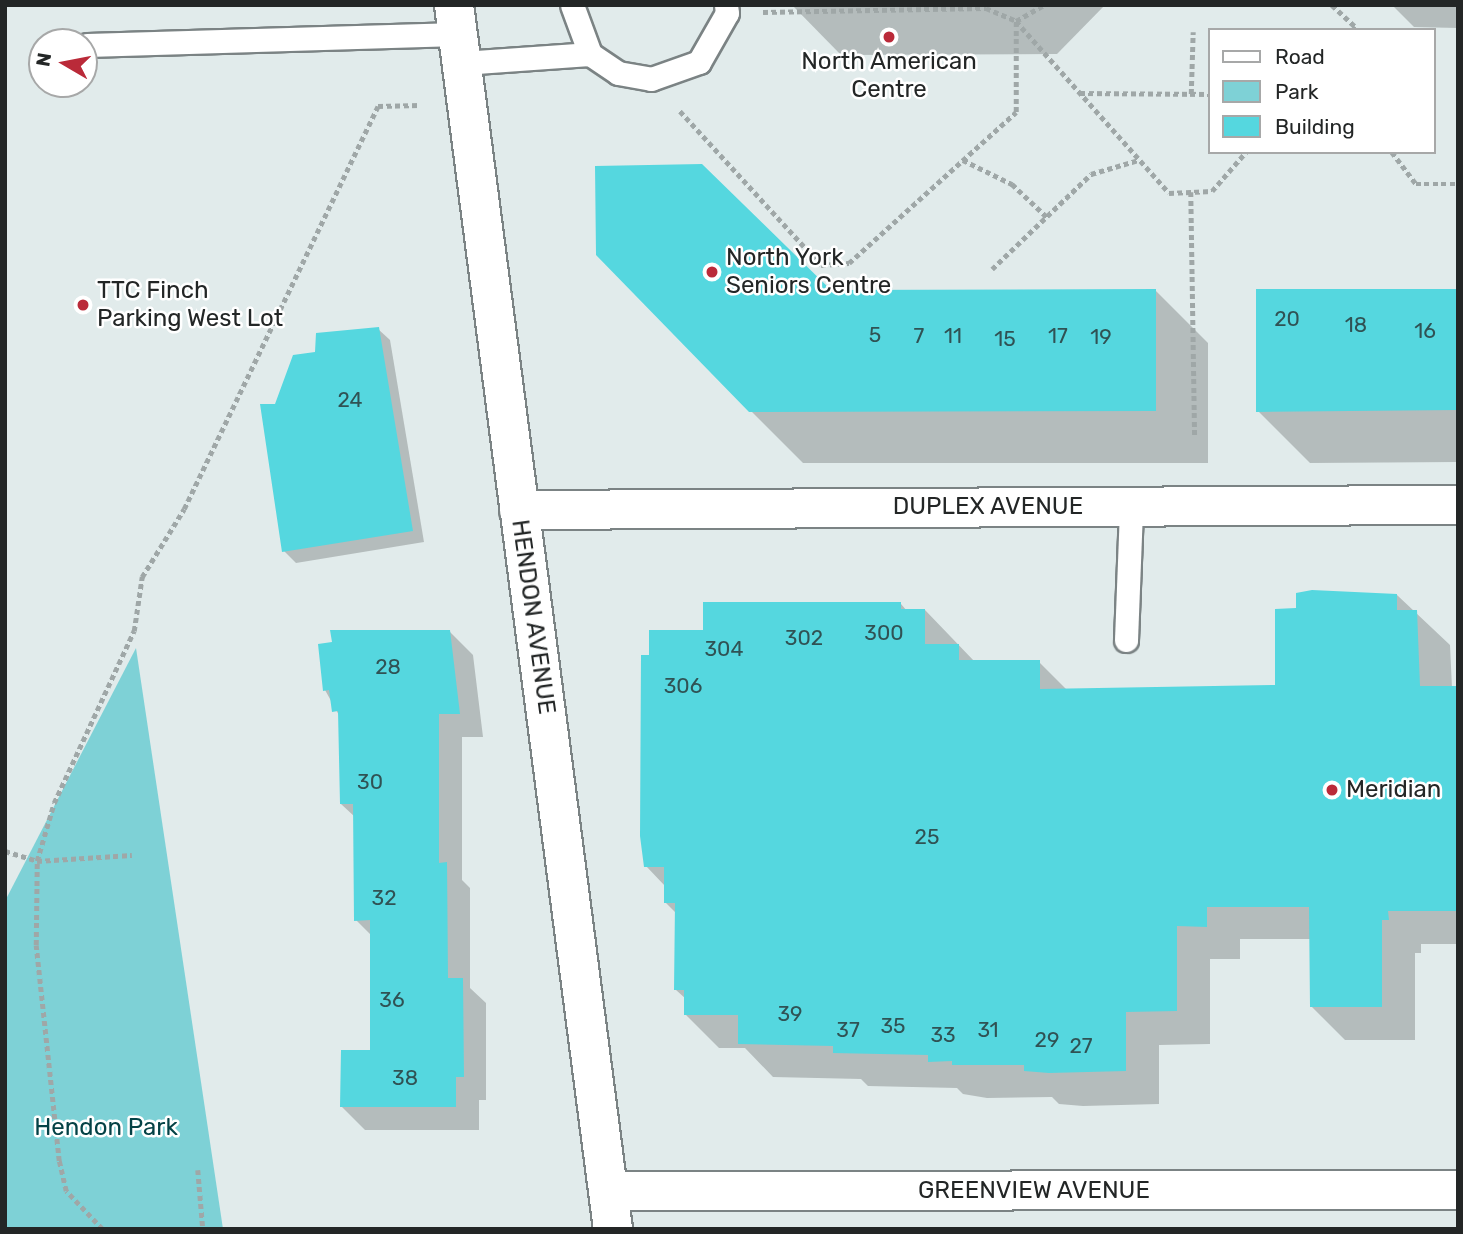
<!DOCTYPE html>
<style>
body{margin:0}
#map{position:relative;width:1463px;height:1234px;overflow:hidden;background:#e1ebeb;font-family:Rubik,sans-serif}
div>[style]{position:absolute}
[style*='--x']{left:calc(var(--x)*1px);top:calc(var(--y)*1px);width:calc(var(--w)*1px);rotate:calc(var(--a)*1deg)}
.green>*{inset:0;background:#7ed1d6}
.shadow>*{inset:0;background:#0003}
.building>*{inset:0;background:#55d7df}
.path>*{height:4.5px;margin-top:-2.25px;transform-origin:0;background:repeating-linear-gradient(90deg,#9fa7a7 0 5px,transparent 0 8.5px)}
.roads{filter:drop-shadow(2px 0 #7b8384) drop-shadow(-2px 0 #7b8384) drop-shadow(0 2px #7b8384) drop-shadow(0 -2px #7b8384)}
.lane>*{height:23px;margin:-11.5px;padding:0 11.5px;transform-origin:11.5px;border-radius:11.5px;background:#fff}
.street>*{height:38px;margin:-19px;padding:0 19px;transform-origin:19px;border-radius:19px;background:#fff}
.dots>*{width:19px;height:19px;translate:-50% -50%;box-sizing:border-box;border:4px solid #fff;border-radius:50%}
span{translate:-50% -50%;white-space:nowrap;text-align:center;line-height:1.15;-webkit-text-stroke:5px #fff;paint-order:stroke}
.number-label{font-size:21px;color:#305254}
.number-label span{-webkit-text-stroke-width:0}
.poi-label{font-size:24px;color:#232626}
.left{translate:0 -50%;text-align:left}
.street-label{font-size:24px;color:#232626}
.park-label{font-size:24px;color:#044246}
.frame{position:absolute;inset:0;border:7px solid #232626;pointer-events:none}
.legend{position:absolute;left:1208px;top:28px;width:228px;height:126px;box-sizing:border-box;background:#fff;border:2px solid #a7a8a8;margin:0;padding:9px 12px;list-style:none;font-size:21px;color:#232626}
.legend li{display:flex;align-items:center;gap:14px;height:35px}
.legend b{width:35px;border:2px solid #a7a8a8}
.north{position:absolute;left:28px;top:28px;width:70px;height:70px;box-sizing:border-box;background:#fff;border:2px solid #a7a8a8;border-radius:50%;rotate:280deg;font-size:19px;font-weight:700;line-height:28px;text-align:center;color:#232626}
.north::after{content:'';display:block;margin:auto;width:24px;height:32px;background:#ba2a39;clip-path:polygon(50% 0,100% 100%,50% 72%,0 100%)}
</style>
<div id="map">
<div class="green">
<i style="clip-path:polygon(136px 648px,223px 1229px,5px 1229px,5px 901px)"></i>
</div>
<div class="shadow">
<i style="clip-path:polygon(792px 5px,1105px 5px,1057px 54px,841px 55px)"></i>
<i style="clip-path:polygon(1392px 5px,1458px 5px,1458px 28px,1414px 27px)"></i>
<i style="clip-path:polygon(1155px 290px,1208px 343px,1208px 463px,803px 463px,750px 410px,830px 292px)"></i>
<i style="clip-path:polygon(1458px 290px,1458px 462px,1310px 463px,1258px 411px)"></i>
<i style="clip-path:polygon(378px 329px,390px 340px,424px 542px,296px 563px,284px 551px,277px 406px,317px 353px)"></i>
<i style="clip-path:polygon(1397px 595px,1450px 645px,1452px 688px,1458px 688px,1458px 944px,1421px 944px,1421px 953px,1415px 953px,1415px 1040px,1345px 1040px,1311px 1006px,1311px 939px,1240px 939px,1240px 959px,1210px 959px,1210px 1044px,1159px 1045px,1159px 1104px,1083px 1106px,1059px 1104px,1052px 1097px,987px 1098px,963px 1094px,957px 1088px,868px 1086px,861px 1079px,773px 1077px,745px 1048px,719px 1048px,686px 1015px,686px 999px,676px 990px,677px 914px,665px 902px,665px 886px,646px 866px,651px 656px,704px 632px,901px 604px,907px 611px,925px 610px,975px 662px,1039px 662px,1068px 691px,1276px 687px,1297px 610px)"></i>
<i style="clip-path:polygon(449px 631px,473px 655px,483px 737px,462px 737px,462px 880px,470px 888px,470px 988px,486px 1003px,486px 1100px,479px 1100px,479px 1130px,365px 1130px,342px 1107px,372px 1052px,371px 935px,356px 920px,355px 817px,341px 804px,340px 717px,325px 690px)"></i>
</div>
<div class="building">
<i style="clip-path:polygon(702px 164px,831px 290px,1156px 289px,1156px 411px,749px 412px,596px 255px,595px 166px)"></i>
<i style="clip-path:polygon(1256px 289px,1458px 289px,1458px 410px,1256px 412px)"></i>
<i style="clip-path:polygon(379px 327px,413px 531px,282px 552px,260px 404px,275px 404px,293px 355px,315px 352px,316px 333px)"></i>
<i style="clip-path:polygon(1312px 590px,1397px 594px,1397px 610px,1417px 610px,1420px 686px,1458px 686px,1458px 911px,1388px 911px,1389px 920px,1382px 920px,1382px 1007px,1310px 1007px,1309px 907px,1207px 907px,1207px 927px,1177px 926px,1177px 1011px,1126px 1012px,1126px 1071px,1049px 1073px,1024px 1071px,1024px 1065px,952px 1065px,952px 1061px,928px 1062px,928px 1055px,833px 1053px,833px 1046px,738px 1044px,738px 1015px,684px 1015px,684px 990px,674px 990px,675px 903px,664px 903px,664px 867px,644px 867px,640px 836px,641px 655px,649px 655px,649px 630px,703px 630px,703px 602px,901px 602px,901px 609px,925px 609px,925px 644px,959px 644px,959px 660px,1040px 660px,1040px 689px,1275px 685px,1275px 609px,1296px 608px,1296px 593px)"></i>
<i style="clip-path:polygon(330px 630px,450px 630px,460px 714px,439px 714px,439px 863px,447px 862px,448px 978px,463px 978px,464px 1077px,456px 1077px,456px 1107px,340px 1107px,341px 1050px,370px 1050px,370px 920px,354px 921px,353px 804px,340px 804px,338px 711px,332px 712px,329px 690px,323px 691px,318px 644px,332px 642px)"></i>
</div>
<div class="path">
<i style="--x:1332;--y:5;--w:33;--a:43"></i>
<i style="--x:1356;--y:27;--w:4;--a:124"></i>
<i style="--x:763;--y:12;--w:223;--a:-1"></i>
<i style="--x:986;--y:8;--w:33;--a:23"></i>
<i style="--x:1016;--y:21;--w:32;--a:-30"></i>
<i style="--x:1080;--y:93;--w:129;--a:0.4"></i>
<i style="--x:1191;--y:94;--w:62;--a:-88.2"></i>
<i style="--x:680;--y:111;--w:209;--a:47.5"></i>
<i style="--x:821;--y:265;--w:28;--a:-4"></i>
<i style="--x:849;--y:263;--w:225;--a:-42.1"></i>
<i style="--x:1016;--y:112;--w:91;--a:-90"></i>
<i style="--x:1016;--y:21;--w:230;--a:48.3"></i>
<i style="--x:1169;--y:193;--w:43;--a:-2.7"></i>
<i style="--x:1212;--y:191;--w:52;--a:-48.9"></i>
<i style="--x:1392;--y:152;--w:40;--a:53"></i>
<i style="--x:1416;--y:184;--w:42;--a:0"></i>
<i style="--x:963;--y:160;--w:55;--a:26.1"></i>
<i style="--x:1012;--y:184;--w:48;--a:43.3"></i>
<i style="--x:1191;--y:192;--w:245;--a:89.1"></i>
<i style="--x:992;--y:269;--w:137;--a:-43.8"></i>
<i style="--x:1091;--y:174;--w:50;--a:-16.3"></i>
<i style="--x:5;--y:851;--w:34;--a:17"></i>
<i style="--x:37;--y:861;--w:95;--a:-3.6"></i>
<i style="--x:198;--y:1170;--w:59;--a:85.2"></i>
<i style="--x:102;--y:1229;--w:52;--a:-133.5"></i>
<i style="--x:66;--y:1191;--w:31;--a:-103"></i>
<i style="--x:59;--y:1161;--w:217;--a:-96.1"></i>
<i style="--x:36;--y:945;--w:84;--a:-89.3"></i>
<i style="--x:37;--y:861;--w:60;--a:-73.7"></i>
<i style="--x:54;--y:803;--w:190;--a:-65.1"></i>
<i style="--x:134;--y:631;--w:55;--a:-81.6"></i>
<i style="--x:142;--y:577;--w:80;--a:-58.3"></i>
<i style="--x:184;--y:509;--w:447;--a:-64.3"></i>
<i style="--x:378;--y:106;--w:42;--a:-1.4"></i>
</div>
<div class="roads">
<div class="lane">
<i style="--x:572;--y:5;--w:52;--a:69.8"></i>
<i style="--x:590;--y:54;--w:34;--a:34"></i>
<i style="--x:618;--y:73;--w:34;--a:10"></i>
<i style="--x:651;--y:79;--w:51;--a:-19.5"></i>
<i style="--x:699;--y:62;--w:56;--a:-60.3"></i>
<i style="--x:727;--y:13;--w:8;--a:-97"></i>
<i style="--x:87;--y:45;--w:371;--a:-1.7"></i>
<i style="--x:462;--y:63;--w:128;--a:-4"></i>
<i style="--x:1126;--y:640;--w:133;--a:-87.8"></i>
</div>
<div class="street">
<i style="--x:454;--y:5;--w:1234;--a:82.6"></i>
<i style="--x:519;--y:510;--w:939;--a:-0.31"></i>
<i style="--x:609;--y:1191;--w:849;--a:-0.07"></i>
</div>
</div>
<div class="dots">
<i style="left:889px;top:37px;background:#ba2a39"></i>
<i style="left:712px;top:272px;background:#ba2a39"></i>
<i style="left:83px;top:305px;background:#ba2a39"></i>
<i style="left:1332px;top:790px;background:#ba2a39"></i>
</div>
<div class="number-label">
<span style="left:1287px;top:319px">20</span>
<span style="left:1356px;top:325px">18</span>
<span style="left:1425px;top:331px">16</span>
<span style="left:875px;top:335px">5</span>
<span style="left:919px;top:336px">7</span>
<span style="left:953px;top:336px">11</span>
<span style="left:1058px;top:336px">17</span>
<span style="left:1101px;top:337px">19</span>
<span style="left:1005px;top:339px">15</span>
<span style="left:350px;top:400px">24</span>
<span style="left:884px;top:633px">300</span>
<span style="left:804px;top:638px">302</span>
<span style="left:724px;top:649px">304</span>
<span style="left:388px;top:667px">28</span>
<span style="left:683px;top:686px">306</span>
<span style="left:370px;top:782px">30</span>
<span style="left:927px;top:837px">25</span>
<span style="left:384px;top:898px">32</span>
<span style="left:392px;top:1000px">36</span>
<span style="left:790px;top:1014px">39</span>
<span style="left:893px;top:1026px">35</span>
<span style="left:848px;top:1030px">37</span>
<span style="left:988px;top:1030px">31</span>
<span style="left:943px;top:1035px">33</span>
<span style="left:1047px;top:1040px">29</span>
<span style="left:1081px;top:1046px">27</span>
<span style="left:405px;top:1078px">38</span>
</div>
<div class="poi-label">
<span style="left:889px;top:76px">North American<br>Centre</span>
<span class="left" style="left:726px;top:272px">North York<br>Seniors Centre</span>
<span class="left" style="left:97px;top:305px">TTC Finch<br>Parking West Lot</span>
<span class="left" style="left:1346px;top:790px">Meridian</span>
</div>
<div class="street-label">
<span style="left:988px;top:507px">DUPLEX AVENUE</span>
<span style="left:533px;top:617px;rotate:82deg">HENDON AVENUE</span>
<span style="left:1034px;top:1191px">GREENVIEW AVENUE</span>
</div>
<div class="park-label">
<span style="left:106px;top:1128px">Hendon Park</span>
</div>
<div class="frame"></div>
<ul class="legend">
<li><b style="height:9px;background:#fff"></b>Road</li>
<li><b style="height:19px;background:#7ed1d6"></b>Park</li>
<li><b style="height:19px;background:#55d7df"></b>Building</li>
</ul>
<div class="north">N</div>
</div>
